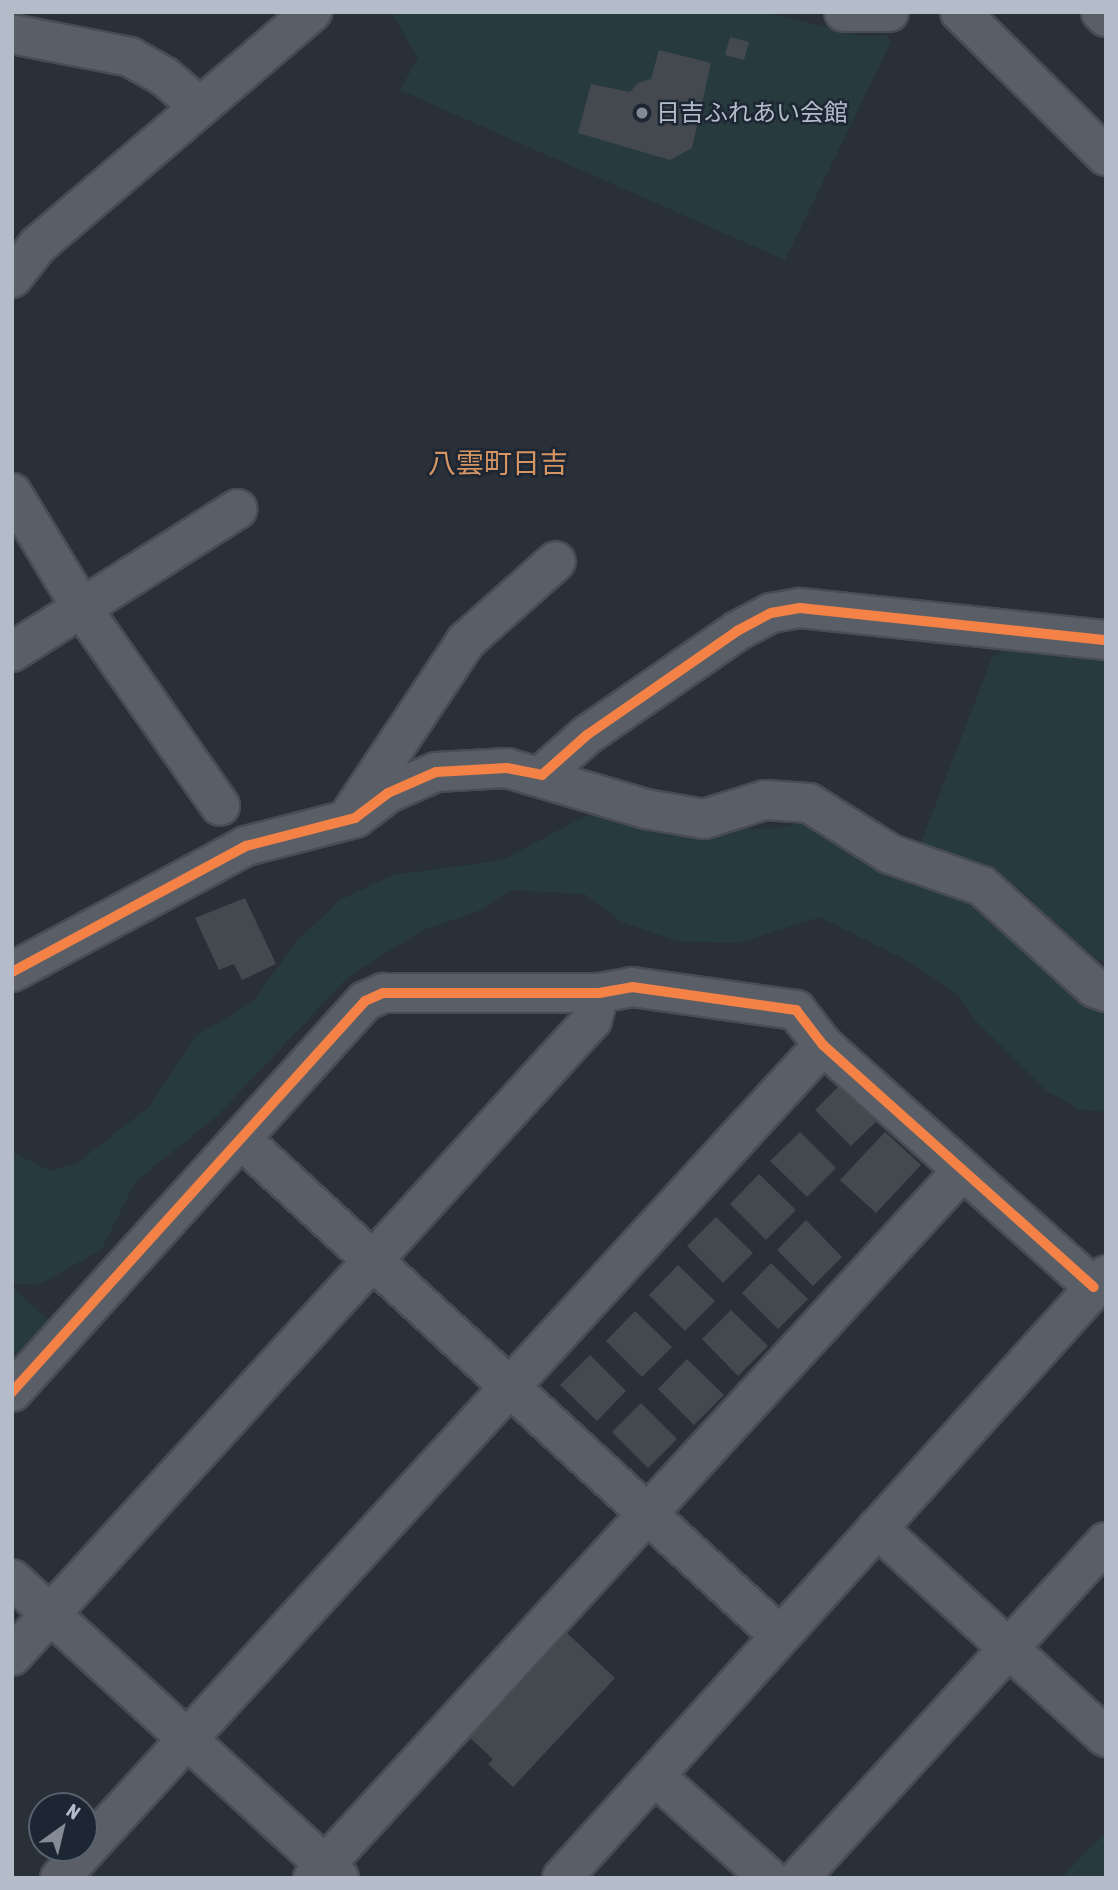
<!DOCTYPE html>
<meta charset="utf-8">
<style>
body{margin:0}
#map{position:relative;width:1118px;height:1890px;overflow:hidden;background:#2a3038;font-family:"Asap Condensed","Noto Sans JP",sans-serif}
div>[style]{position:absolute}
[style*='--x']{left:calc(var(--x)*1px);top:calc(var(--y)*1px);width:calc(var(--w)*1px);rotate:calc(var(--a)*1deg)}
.green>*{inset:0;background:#273a3e}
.building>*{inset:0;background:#444950}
.roads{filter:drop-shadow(2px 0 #484c53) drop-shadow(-2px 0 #484c53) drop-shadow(0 2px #484c53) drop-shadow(0 -2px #484c53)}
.minor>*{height:38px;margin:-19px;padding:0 19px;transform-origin:19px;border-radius:19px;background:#5a5e66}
.cycleway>*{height:10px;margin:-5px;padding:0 5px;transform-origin:5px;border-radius:5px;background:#f48246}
.dots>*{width:19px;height:19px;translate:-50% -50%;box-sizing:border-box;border:4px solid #1d2633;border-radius:50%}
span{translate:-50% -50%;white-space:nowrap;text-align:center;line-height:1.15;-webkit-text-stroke:5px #1d2633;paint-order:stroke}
.poi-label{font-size:24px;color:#b4bcc9}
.left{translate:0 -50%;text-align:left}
.quarter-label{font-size:28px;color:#d59563}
.frame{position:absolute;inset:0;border:14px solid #b4bcc9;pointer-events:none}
.north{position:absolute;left:28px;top:1792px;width:70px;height:70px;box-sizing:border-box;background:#1d2633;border:2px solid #59626f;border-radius:50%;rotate:34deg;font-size:19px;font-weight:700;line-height:28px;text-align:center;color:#b4bcc9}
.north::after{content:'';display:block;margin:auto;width:24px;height:32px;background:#848b96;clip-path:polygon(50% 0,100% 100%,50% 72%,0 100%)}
</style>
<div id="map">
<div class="green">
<i style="clip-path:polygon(391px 12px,765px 12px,862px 36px,887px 35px,891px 42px,785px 260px,400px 90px,418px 58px)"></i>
<i style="clip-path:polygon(1004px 650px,1106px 656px,1106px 963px,1070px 945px,1028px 896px,1002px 876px,960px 856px,920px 845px,992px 658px)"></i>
<i style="clip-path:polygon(587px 815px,709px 829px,774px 829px,806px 822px,945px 882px,1106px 1004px,1106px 1112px,1079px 1109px,1047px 1091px,975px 1020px,959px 995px,912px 963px,820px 917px,739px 943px,676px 941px,620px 921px,585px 894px,510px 890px,478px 911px,421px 931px,348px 977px,217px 1116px,135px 1182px,101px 1250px,38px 1285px,12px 1284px,12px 1152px,50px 1171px,77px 1163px,149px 1107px,196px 1036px,254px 1001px,294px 944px,340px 900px,393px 875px,503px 860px)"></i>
<i style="clip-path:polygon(12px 1286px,53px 1325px,12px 1368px)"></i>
<i style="clip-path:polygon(1106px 1834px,1106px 1878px,1062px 1878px,1088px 1849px)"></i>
</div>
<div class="building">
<i style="clip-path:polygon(730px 37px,749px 42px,744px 60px,725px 55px)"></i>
<i style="clip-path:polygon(659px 50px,711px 63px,692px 148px,670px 160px,578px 133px,591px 84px,630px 92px,638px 83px,651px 79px)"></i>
<i style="clip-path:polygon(245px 898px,276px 964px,242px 980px,234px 964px,219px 970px,195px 918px)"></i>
<i style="clip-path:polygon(844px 1081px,881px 1117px,851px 1146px,815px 1110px)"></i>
<i style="clip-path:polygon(800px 1132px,836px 1168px,807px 1197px,770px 1161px)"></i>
<i style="clip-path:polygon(885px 1132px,921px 1165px,876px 1213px,840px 1180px)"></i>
<i style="clip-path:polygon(759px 1174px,796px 1210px,766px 1240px,730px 1204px)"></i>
<i style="clip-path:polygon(716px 1217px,753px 1253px,723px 1283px,687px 1246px)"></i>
<i style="clip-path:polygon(806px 1220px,842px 1257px,813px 1286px,777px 1250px)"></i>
<i style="clip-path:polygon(771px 1263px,808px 1299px,778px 1329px,742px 1293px)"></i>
<i style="clip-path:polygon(678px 1265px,715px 1301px,685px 1331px,649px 1295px)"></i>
<i style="clip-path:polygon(731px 1310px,768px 1346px,738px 1376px,702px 1339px)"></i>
<i style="clip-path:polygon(635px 1311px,672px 1347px,642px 1377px,606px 1341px)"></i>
<i style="clip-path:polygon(590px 1355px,626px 1391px,597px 1421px,560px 1385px)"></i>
<i style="clip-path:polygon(687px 1359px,724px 1395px,694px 1425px,658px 1389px)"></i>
<i style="clip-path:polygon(641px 1403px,677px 1439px,648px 1468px,612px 1432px)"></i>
<i style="clip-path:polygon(567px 1633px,615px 1678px,513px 1787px,488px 1764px,493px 1759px,470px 1738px)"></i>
</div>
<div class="roads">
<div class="minor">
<i style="--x:844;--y:12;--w:45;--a:0"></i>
<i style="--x:960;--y:12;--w:205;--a:44.6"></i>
<i style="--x:1101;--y:12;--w:7;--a:45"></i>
<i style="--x:12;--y:34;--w:120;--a:11"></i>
<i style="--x:130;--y:57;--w:40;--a:29.7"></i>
<i style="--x:165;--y:77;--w:45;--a:40.5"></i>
<i style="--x:12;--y:278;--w:42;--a:-51.8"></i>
<i style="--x:38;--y:245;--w:360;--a:-40.4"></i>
<i style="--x:12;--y:493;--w:137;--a:58.7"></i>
<i style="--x:83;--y:610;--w:239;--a:55"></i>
<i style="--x:12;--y:652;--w:267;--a:-32.4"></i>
<i style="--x:542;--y:775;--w:60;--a:-41.6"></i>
<i style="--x:587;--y:735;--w:183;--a:-34.7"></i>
<i style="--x:737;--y:631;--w:38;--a:-28"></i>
<i style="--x:771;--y:613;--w:29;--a:-10"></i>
<i style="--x:800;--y:608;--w:308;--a:6"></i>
<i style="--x:353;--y:810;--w:203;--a:-56.2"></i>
<i style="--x:466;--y:641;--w:120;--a:-41.6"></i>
<i style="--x:12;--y:972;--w:266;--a:-28.3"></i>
<i style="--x:246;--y:846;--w:113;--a:-14.4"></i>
<i style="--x:355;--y:818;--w:41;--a:-37.1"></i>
<i style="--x:388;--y:793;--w:52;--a:-23.6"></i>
<i style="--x:436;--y:772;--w:71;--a:-3.2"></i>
<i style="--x:507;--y:768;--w:145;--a:16.4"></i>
<i style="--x:646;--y:809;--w:59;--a:9.8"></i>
<i style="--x:704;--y:819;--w:64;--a:-17.3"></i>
<i style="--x:765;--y:800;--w:44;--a:3.9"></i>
<i style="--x:809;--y:803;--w:96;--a:32.2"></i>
<i style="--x:890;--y:854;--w:97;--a:19.2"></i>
<i style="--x:982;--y:886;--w:152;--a:42.1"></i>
<i style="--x:1095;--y:988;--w:12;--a:20"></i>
<i style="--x:242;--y:1140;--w:730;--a:42.67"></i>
<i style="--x:12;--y:1392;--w:527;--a:-47.92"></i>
<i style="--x:365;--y:1001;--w:20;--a:-24"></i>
<i style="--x:383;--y:993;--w:216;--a:0"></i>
<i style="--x:599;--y:993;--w:34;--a:-10"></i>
<i style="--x:632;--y:987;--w:166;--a:8"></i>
<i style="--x:796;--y:1010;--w:44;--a:52.4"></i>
<i style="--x:823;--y:1045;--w:363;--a:41.8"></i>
<i style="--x:877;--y:1528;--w:310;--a:42.4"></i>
<i style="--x:12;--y:1579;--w:443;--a:42.4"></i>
<i style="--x:12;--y:1656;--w:861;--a:-47.64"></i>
<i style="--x:592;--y:1020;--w:28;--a:-75"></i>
<i style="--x:656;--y:1777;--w:152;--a:41.8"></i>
<i style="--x:60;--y:1878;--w:1130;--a:-47.51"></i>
<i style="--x:313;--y:1878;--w:961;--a:-47.45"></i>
<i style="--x:562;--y:1878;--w:812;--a:-47.94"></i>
<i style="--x:799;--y:1878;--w:455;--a:-47.6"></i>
</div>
</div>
<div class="cycleway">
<i style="--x:12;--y:972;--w:266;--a:-28.3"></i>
<i style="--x:246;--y:846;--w:113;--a:-14.4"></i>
<i style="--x:355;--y:818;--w:41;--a:-37.1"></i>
<i style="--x:388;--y:793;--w:52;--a:-23.6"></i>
<i style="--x:436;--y:772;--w:71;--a:-3.2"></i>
<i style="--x:507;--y:768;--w:36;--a:11"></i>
<i style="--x:542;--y:775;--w:60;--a:-41.6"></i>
<i style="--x:587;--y:735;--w:183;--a:-34.7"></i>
<i style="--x:737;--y:631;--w:38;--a:-28"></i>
<i style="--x:771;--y:613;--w:29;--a:-10"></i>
<i style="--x:800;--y:608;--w:308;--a:6"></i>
<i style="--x:12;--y:1392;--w:527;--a:-47.92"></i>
<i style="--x:365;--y:1001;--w:20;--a:-24"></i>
<i style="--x:383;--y:993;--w:216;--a:0"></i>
<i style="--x:599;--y:993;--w:34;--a:-10"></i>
<i style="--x:632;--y:987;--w:166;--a:8"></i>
<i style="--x:796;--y:1010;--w:44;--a:52.4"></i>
<i style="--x:823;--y:1045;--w:363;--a:41.8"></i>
</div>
<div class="dots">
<i style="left:642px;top:113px;background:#848b96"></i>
</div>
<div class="poi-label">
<span class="left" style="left:656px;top:113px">日吉ふれあい会館</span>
</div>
<div class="quarter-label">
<span style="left:498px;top:463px">八雲町日吉</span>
</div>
<div class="frame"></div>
<div class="north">N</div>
</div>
